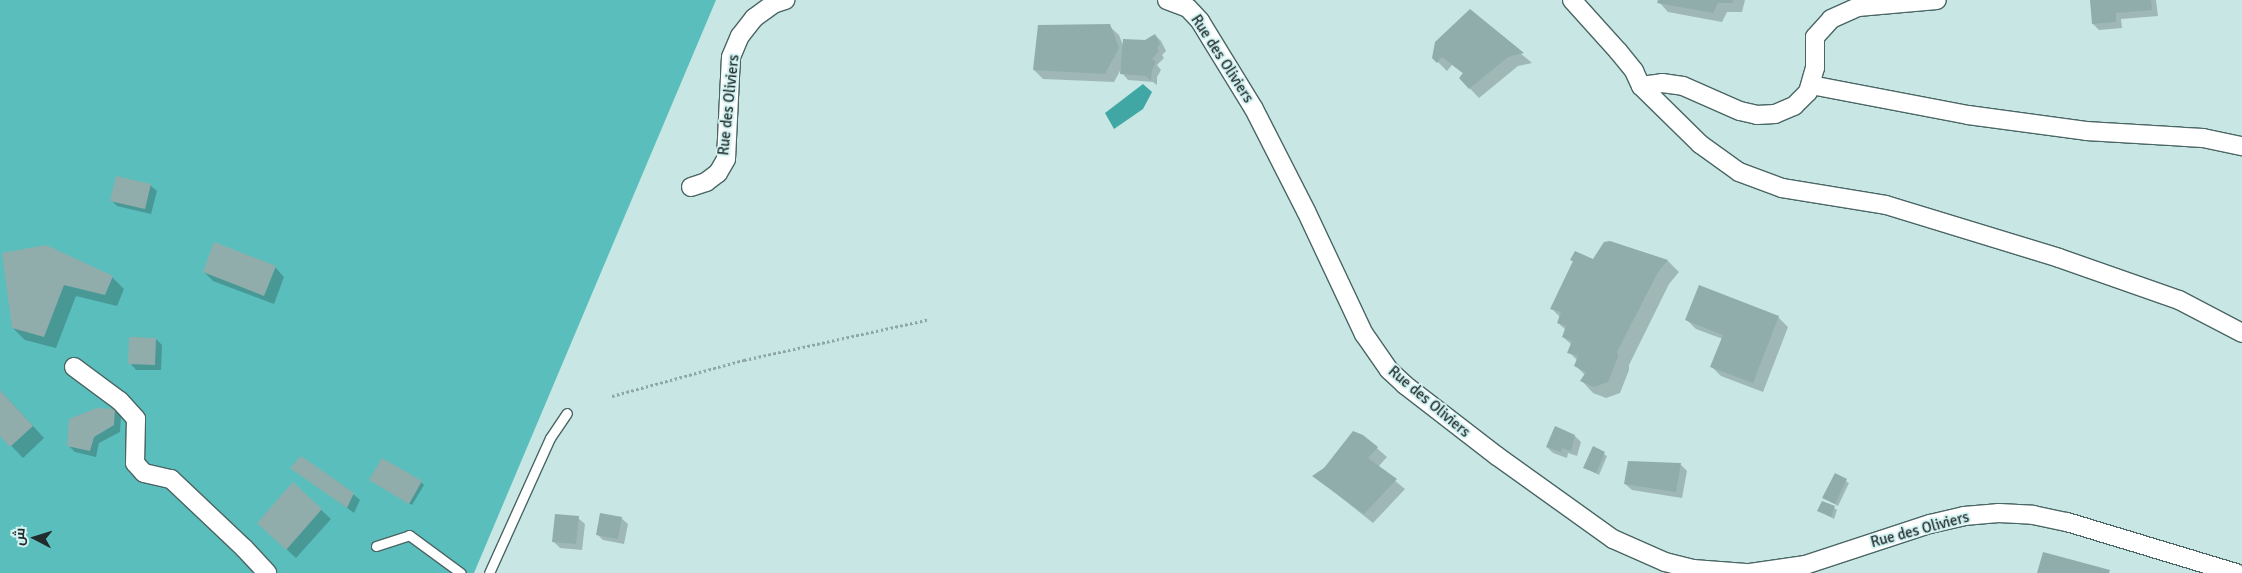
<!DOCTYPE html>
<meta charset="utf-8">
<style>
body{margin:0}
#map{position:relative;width:2242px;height:573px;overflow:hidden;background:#c7e6e4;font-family:Signika,Cairo,sans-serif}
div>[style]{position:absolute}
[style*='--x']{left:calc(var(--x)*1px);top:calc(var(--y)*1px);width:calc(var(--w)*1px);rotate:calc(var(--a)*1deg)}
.forest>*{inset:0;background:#5abebc}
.water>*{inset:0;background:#41a7a5}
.shadow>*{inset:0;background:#0003}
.building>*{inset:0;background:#90adac}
.path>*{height:3px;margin-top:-1.5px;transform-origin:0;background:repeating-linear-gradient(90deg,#8fa7a6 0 2.5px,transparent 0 5px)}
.roads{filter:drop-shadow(1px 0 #4a6665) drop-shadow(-1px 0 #4a6665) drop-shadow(0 1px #4a6665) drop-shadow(0 -1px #4a6665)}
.service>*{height:9px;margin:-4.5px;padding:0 4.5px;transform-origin:4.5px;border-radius:4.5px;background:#fff}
.minor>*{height:18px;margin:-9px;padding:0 9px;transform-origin:9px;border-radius:9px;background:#fff}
span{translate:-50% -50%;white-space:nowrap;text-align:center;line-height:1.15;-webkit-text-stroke:4px #d4f3f2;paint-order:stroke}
.street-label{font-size:15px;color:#212d2d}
.north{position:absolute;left:10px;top:513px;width:50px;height:50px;-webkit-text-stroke:4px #d4f3f2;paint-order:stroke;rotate:275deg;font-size:14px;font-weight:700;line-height:20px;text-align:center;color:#212d2d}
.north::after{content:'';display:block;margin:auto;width:18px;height:22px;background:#212d2d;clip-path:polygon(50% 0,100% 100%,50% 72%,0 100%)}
</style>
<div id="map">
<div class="forest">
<i style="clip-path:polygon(0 0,716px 0,474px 573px,0 573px)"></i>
</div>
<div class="water">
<i style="clip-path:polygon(1143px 84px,1152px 92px,1143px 109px,1114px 129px,1105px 113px)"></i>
</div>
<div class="shadow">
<i style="clip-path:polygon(1660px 0,1745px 0,1742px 12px,1727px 12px,1722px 22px,1668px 12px,1659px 2px)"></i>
<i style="clip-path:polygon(2091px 0,2156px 0,2158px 16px,2121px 19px,2122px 28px,2099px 30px,2093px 24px)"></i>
<i style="clip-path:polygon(1470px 11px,1532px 63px,1518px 66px,1479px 98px,1460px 78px,1464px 74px,1452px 65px,1447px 71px,1434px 58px)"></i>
<i style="clip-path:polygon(1109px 26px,1119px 35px,1124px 48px,1146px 41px,1155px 35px,1161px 41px,1166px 51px,1162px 55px,1164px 58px,1157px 65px,1161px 70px,1157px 77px,1157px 85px,1153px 82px,1128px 80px,1122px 73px,1122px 67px,1114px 82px,1043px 79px,1034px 70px)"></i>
<i style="clip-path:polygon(150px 185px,157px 191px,151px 214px,117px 206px,111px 200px)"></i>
<i style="clip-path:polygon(1610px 242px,1668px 261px,1679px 272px,1669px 284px,1629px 365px,1629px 370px,1620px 393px,1606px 398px,1593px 393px,1582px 381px,1585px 375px,1576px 366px,1578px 361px,1569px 352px,1572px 345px,1563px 337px,1566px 330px,1558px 323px,1560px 317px,1552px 309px,1574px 262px,1571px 260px,1594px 261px)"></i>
<i style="clip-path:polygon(4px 254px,112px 277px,124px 289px,117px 306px,76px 296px,56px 348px,25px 340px,13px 328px)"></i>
<i style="clip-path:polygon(275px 267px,284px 277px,274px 304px,213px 281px,204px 272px)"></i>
<i style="clip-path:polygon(1778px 317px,1788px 327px,1763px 392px,1721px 376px,1712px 367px,1723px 339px,1696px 329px,1687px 320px)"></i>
<i style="clip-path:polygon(156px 339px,162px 345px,161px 370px,136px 370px,130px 363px)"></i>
<i style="clip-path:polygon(0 390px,44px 438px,23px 458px,0 434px)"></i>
<i style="clip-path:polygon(114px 410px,121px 416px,120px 432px,99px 443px,96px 457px,75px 452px,69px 446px)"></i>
<i style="clip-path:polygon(1363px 436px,1387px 457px,1378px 467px,1405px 489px,1373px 523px,1314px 476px)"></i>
<i style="clip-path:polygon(1575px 436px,1581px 442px,1577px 456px,1568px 453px,1567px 458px,1553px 453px,1547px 447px)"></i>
<i style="clip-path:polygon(1593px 448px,1607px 456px,1599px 475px,1585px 468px)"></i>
<i style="clip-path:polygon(1629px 463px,1681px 465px,1687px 471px,1682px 498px,1632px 490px,1625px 484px)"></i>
<i style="clip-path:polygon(292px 468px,353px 494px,360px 500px,354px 513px)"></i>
<i style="clip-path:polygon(1835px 475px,1849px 483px,1838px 506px,1824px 498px)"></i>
<i style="clip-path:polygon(370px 480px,421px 482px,424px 485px,412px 505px)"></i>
<i style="clip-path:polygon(293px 484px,331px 519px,296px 558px,268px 532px)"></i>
<i style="clip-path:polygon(1834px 508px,1837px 510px,1834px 519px,1819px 511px)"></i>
<i style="clip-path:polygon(578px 518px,585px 524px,582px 550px,560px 548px,554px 542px)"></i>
<i style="clip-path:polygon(621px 518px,628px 524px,624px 544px,603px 540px,597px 534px)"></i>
</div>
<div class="building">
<i style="clip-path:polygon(1658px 0,1733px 0,1733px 3px,1718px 3px,1713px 13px,1657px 3px)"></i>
<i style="clip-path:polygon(2090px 0,2151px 0,2152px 10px,2116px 13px,2116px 22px,2092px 24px)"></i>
<i style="clip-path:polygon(1470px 9px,1524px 53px,1508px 57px,1469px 89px,1459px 78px,1463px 73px,1442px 57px,1437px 63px,1432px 58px,1435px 42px)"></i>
<i style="clip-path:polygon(1110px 24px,1119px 48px,1105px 74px,1033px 70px,1038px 25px)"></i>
<i style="clip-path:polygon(1155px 34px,1160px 44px,1157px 48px,1159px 51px,1152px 59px,1156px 62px,1152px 70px,1151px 81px,1146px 76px,1120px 74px,1123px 39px,1145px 40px)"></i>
<i style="clip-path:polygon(116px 176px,151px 184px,145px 209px,110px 201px)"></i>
<i style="clip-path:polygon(1610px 241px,1668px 260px,1658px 272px,1617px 352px,1618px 357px,1608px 382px,1594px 387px,1580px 381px,1586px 372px,1574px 366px,1578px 356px,1567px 353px,1572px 341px,1562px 337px,1566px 326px,1557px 323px,1561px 312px,1550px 309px,1573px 261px,1570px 260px,1575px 251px,1593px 259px,1604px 242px)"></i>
<i style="clip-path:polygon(214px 242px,276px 266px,264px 296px,203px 272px)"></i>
<i style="clip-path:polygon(46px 245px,113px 276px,105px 295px,64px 285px,44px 337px,12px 328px,2px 253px)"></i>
<i style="clip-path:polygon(1699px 285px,1779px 316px,1753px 383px,1710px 367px,1723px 335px,1685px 320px)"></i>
<i style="clip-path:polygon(129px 337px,156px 338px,155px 365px,128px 364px)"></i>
<i style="clip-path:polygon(0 390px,33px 426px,10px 447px,0 436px)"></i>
<i style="clip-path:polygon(97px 408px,115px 409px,114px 425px,94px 437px,90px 451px,67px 446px,69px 419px)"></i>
<i style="clip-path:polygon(1555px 426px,1575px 435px,1571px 451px,1562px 448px,1561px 452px,1546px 447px)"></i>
<i style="clip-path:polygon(1353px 431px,1363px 435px,1378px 447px,1368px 458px,1397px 479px,1364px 514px,1312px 476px,1324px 468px)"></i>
<i style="clip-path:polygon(1593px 446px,1605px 452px,1596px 473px,1583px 468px)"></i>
<i style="clip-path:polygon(301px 456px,354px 493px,347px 508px,290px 468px)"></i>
<i style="clip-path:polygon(382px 458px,422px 481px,409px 504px,369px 480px)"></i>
<i style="clip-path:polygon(1628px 461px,1681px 463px,1676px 492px,1624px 484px)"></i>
<i style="clip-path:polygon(1835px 473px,1847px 479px,1835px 504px,1822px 498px)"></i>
<i style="clip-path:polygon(293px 482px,322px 509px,286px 550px,257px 523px)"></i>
<i style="clip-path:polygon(1822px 501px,1835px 506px,1831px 517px,1817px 511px)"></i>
<i style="clip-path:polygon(600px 513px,622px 517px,618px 539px,596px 535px)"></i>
<i style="clip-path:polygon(555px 514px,579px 516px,576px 544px,552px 542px)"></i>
<i style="clip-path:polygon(2043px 552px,2110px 570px,2109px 573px,2037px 573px)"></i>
</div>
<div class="path">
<i style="--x:612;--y:396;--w:137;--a:-15.3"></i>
<i style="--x:744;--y:360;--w:190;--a:-12.4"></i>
</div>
<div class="roads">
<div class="service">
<i style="--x:376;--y:546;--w:35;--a:-18"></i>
<i style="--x:409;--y:535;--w:64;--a:36.2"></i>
<i style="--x:489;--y:573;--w:148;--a:-65.7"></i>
<i style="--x:550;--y:438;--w:30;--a:-56"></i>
</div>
<div class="minor">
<i style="--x:1167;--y:0;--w:22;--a:21"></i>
<i style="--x:1188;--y:8;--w:18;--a:47"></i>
<i style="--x:1200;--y:21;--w:103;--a:58.5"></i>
<i style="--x:1254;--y:109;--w:114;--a:63"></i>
<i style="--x:1306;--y:211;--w:136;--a:64.8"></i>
<i style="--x:1364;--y:334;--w:44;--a:55.2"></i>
<i style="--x:1389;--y:370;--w:22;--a:43"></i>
<i style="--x:1405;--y:385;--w:116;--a:37.7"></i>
<i style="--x:1497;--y:456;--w:143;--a:35.6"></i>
<i style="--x:1613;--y:539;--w:57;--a:23.9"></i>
<i style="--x:1665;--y:562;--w:29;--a:14"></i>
<i style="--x:1693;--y:569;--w:53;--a:4.3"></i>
<i style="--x:1572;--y:0;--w:69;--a:48"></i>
<i style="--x:1618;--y:51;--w:26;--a:51"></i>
<i style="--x:1634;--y:71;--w:17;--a:65"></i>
<i style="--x:1641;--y:86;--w:83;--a:44.5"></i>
<i style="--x:1700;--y:144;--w:48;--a:35.7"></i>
<i style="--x:1739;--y:172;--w:46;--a:20.4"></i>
<i style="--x:1782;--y:188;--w:105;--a:9.3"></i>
<i style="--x:1886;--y:205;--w:181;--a:17"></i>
<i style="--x:2059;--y:258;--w:127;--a:19.3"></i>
<i style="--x:2179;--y:300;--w:71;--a:27.6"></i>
<i style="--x:1811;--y:85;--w:160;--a:10.8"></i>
<i style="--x:1968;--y:115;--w:119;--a:7.7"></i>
<i style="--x:2086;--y:131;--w:117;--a:3.4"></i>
<i style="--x:2203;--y:138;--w:40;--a:12"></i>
<i style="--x:1641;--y:86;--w:21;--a:-8"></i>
<i style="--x:1662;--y:83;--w:21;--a:8"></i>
<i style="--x:1683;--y:86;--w:62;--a:23.7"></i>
<i style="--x:1740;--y:111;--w:17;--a:13"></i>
<i style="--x:1757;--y:115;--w:18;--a:-3"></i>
<i style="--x:1775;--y:114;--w:21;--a:-23"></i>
<i style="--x:1794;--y:106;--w:20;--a:-45"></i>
<i style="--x:1808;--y:92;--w:25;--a:-74"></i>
<i style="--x:1815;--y:68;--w:31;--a:-90"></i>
<i style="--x:1815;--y:37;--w:24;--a:-48"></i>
<i style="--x:1831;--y:19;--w:30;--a:-24"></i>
<i style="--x:1858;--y:7;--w:79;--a:-5.1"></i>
<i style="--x:691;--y:187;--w:16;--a:-18"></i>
<i style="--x:706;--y:182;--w:15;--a:-37"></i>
<i style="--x:718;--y:173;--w:16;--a:-60"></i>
<i style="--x:726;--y:159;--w:102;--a:-87.2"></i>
<i style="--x:731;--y:57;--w:23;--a:-67"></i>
<i style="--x:740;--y:36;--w:23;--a:-52"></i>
<i style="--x:754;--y:18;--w:24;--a:-36"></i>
<i style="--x:773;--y:4;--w:13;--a:-18"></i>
<i style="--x:74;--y:367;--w:57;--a:36.5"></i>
<i style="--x:120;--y:401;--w:24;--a:48"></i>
<i style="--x:136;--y:419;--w:44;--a:91.3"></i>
<i style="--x:135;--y:463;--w:13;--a:48"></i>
<i style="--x:144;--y:473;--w:28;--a:13"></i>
<i style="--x:171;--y:479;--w:100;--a:43.4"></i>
<i style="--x:244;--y:548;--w:34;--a:47"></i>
<i style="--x:1750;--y:573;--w:56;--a:-8.3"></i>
<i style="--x:1805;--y:565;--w:132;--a:-18.2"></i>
<i style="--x:1930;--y:524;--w:35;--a:-13"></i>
<i style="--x:1964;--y:516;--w:35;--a:-5"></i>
<i style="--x:1999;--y:513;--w:34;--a:3"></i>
<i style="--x:2033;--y:515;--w:35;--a:12"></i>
<i style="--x:2067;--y:522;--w:177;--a:16.8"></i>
</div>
</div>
<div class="street-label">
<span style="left:1222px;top:59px;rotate:57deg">Rue des Oliviers</span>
<span style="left:729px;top:105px;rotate:-84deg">Rue des Oliviers</span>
<span style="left:1429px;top:402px;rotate:40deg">Rue des Oliviers</span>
<span style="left:1920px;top:530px;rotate:-15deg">Rue des Oliviers</span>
</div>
<div class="north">ش</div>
</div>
